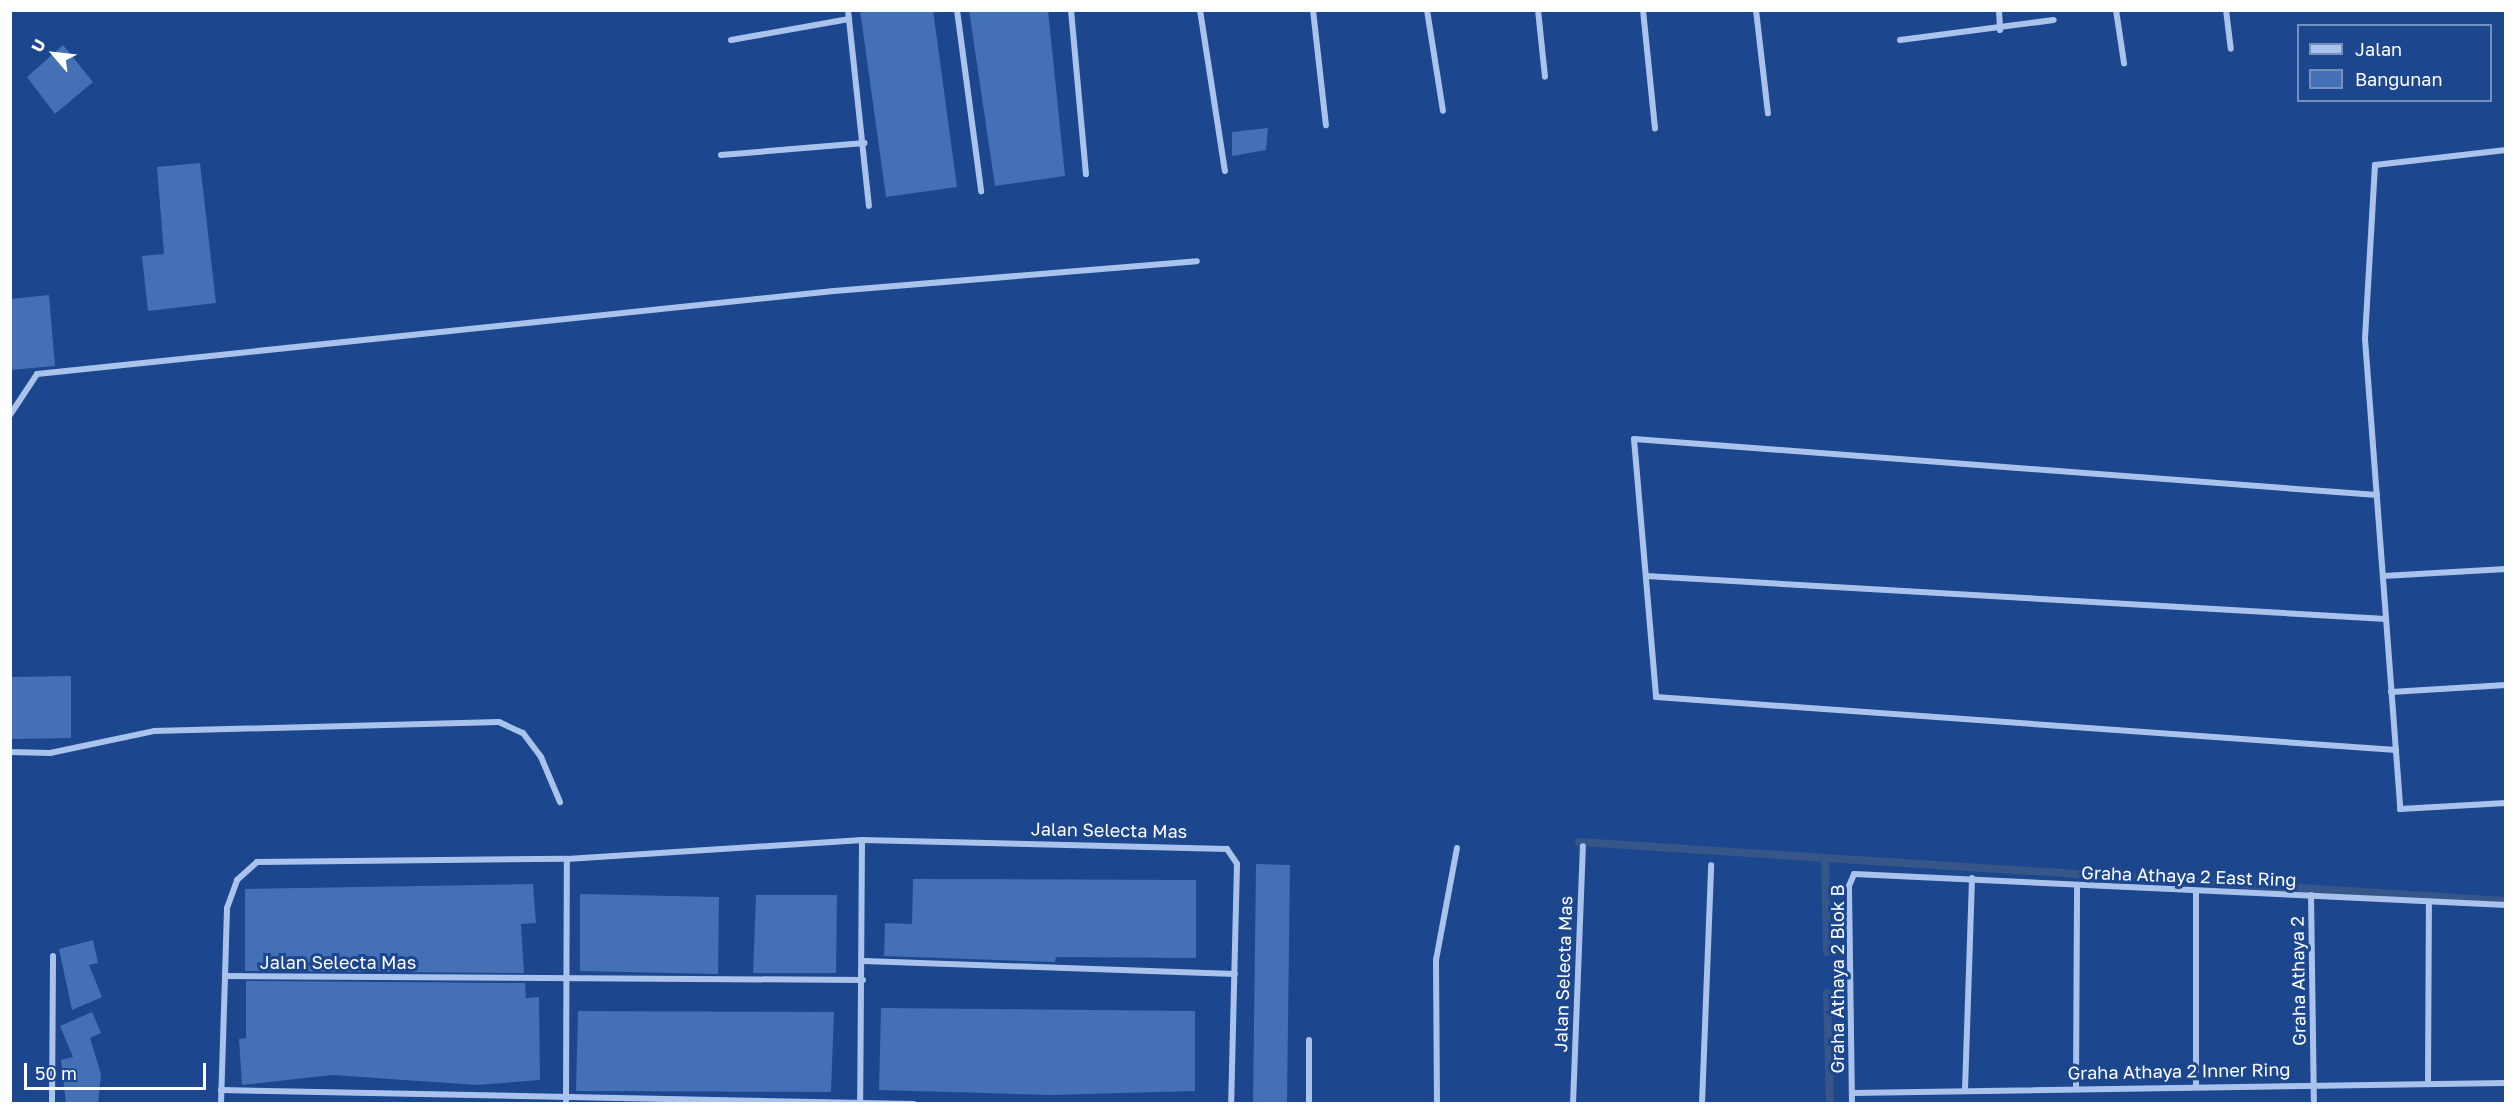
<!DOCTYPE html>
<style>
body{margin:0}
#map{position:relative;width:2516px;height:1114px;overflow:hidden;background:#1c468d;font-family:"Golos Text",sans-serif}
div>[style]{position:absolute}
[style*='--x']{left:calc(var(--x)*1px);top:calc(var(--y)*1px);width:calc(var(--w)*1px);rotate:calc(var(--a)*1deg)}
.stream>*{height:8px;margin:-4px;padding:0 4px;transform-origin:4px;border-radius:4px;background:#365589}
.building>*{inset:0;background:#4470b5}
.minor>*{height:6px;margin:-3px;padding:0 3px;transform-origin:3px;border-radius:3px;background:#a9c3ed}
span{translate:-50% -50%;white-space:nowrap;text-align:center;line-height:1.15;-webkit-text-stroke:6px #1c468d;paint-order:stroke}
.street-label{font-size:18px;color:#fff}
.frame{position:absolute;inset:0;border:12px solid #fff;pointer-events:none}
.legend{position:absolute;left:2297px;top:24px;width:195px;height:78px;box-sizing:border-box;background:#1c468d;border:2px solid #7790bb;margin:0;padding:8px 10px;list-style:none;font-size:18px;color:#fff}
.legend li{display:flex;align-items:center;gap:12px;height:30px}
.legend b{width:30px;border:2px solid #7790bb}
.north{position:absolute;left:24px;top:24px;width:60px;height:60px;-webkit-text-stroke:4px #1c468d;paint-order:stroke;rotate:298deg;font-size:16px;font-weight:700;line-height:24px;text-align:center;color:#fff}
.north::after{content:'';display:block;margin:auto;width:21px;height:27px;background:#fff;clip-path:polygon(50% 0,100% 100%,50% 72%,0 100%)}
.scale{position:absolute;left:24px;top:1063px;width:182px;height:27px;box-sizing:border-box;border:3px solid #fff;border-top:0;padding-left:8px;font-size:18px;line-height:21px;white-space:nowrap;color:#fff;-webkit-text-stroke:4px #1c468d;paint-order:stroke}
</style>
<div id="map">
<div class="stream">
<i style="--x:1579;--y:842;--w:247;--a:3.7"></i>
<i style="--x:1827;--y:952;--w:94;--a:-91.2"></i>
<i style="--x:1825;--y:858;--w:682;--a:3.61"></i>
<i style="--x:1827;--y:993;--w:111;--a:88.5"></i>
</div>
<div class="building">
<i style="clip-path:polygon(860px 10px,933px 10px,957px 187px,886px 197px)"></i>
<i style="clip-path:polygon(969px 10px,1048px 10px,1065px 176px,995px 186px)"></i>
<i style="clip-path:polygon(63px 45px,93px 82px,55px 114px,27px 77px)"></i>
<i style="clip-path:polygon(1268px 128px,1266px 150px,1232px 156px,1232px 132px)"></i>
<i style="clip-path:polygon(200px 163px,216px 303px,148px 311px,142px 256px,164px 254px,157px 167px)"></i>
<i style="clip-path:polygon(49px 295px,55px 366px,10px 370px,10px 299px)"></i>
<i style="clip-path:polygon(71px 676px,71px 738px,10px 739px,10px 677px)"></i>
<i style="clip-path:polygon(1256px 864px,1290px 865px,1287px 1104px,1253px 1104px)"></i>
<i style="clip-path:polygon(913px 879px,1196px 880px,1196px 958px,1056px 957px,1055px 962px,884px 956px,885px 923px,912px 924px)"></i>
<i style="clip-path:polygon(533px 884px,536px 923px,521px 924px,524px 973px,245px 971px,245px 889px)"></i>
<i style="clip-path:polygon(580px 894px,719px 897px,718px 974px,580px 971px)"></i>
<i style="clip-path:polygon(756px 895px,837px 895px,836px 973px,753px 973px)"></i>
<i style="clip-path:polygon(93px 940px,98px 963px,89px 965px,102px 997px,72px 1010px,59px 949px)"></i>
<i style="clip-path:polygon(246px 981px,525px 983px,526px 998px,539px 997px,540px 1080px,477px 1085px,332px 1075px,242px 1085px,239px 1039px,246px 1038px)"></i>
<i style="clip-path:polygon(881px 1008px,1195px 1011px,1195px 1091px,1050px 1095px,879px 1090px)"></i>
<i style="clip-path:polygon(578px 1011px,834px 1012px,831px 1092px,576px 1091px)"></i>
<i style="clip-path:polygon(92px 1012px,101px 1033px,90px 1038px,101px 1074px,98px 1104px,66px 1104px,61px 1060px,73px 1057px,60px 1026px)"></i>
</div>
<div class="minor">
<i style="--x:848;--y:10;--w:197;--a:83.9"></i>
<i style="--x:957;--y:10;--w:183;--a:82.4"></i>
<i style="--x:1071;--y:10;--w:165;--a:84.8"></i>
<i style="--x:1200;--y:10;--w:163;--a:81.2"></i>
<i style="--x:1313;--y:10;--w:116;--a:83.6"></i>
<i style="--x:1427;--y:10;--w:102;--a:81"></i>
<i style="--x:1538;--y:10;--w:67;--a:84"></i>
<i style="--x:1643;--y:10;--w:119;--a:84.2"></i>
<i style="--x:1756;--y:10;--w:104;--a:83.4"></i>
<i style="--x:1999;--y:10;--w:20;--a:87"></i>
<i style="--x:2116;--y:10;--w:54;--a:81.4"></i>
<i style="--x:2226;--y:10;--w:39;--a:83"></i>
<i style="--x:731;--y:40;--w:120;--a:-10.1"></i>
<i style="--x:1900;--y:40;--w:155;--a:-7.4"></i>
<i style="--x:2506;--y:150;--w:132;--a:173.5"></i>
<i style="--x:2375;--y:165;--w:174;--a:93.3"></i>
<i style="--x:2365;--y:339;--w:471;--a:85.7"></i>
<i style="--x:2400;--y:809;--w:106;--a:-3.2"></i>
<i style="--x:721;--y:155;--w:144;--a:-4.8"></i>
<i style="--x:10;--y:415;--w:49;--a:-56.6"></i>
<i style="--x:37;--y:374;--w:801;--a:-5.95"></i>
<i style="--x:834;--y:291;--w:364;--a:-4.7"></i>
<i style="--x:2377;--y:495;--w:745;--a:-175.69"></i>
<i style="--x:1634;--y:439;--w:259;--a:85.1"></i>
<i style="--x:1656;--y:697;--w:742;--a:4.1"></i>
<i style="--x:1646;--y:576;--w:741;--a:3.33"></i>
<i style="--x:2383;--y:576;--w:123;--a:-3.3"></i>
<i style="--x:2391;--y:692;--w:115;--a:-3.5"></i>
<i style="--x:10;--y:752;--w:40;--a:1.4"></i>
<i style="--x:50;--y:753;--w:106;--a:-11.9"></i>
<i style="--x:154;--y:731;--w:345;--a:-1.5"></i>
<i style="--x:499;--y:722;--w:26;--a:25"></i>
<i style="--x:523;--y:733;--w:30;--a:53"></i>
<i style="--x:541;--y:757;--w:49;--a:67.1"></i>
<i style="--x:862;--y:840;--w:365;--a:1.4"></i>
<i style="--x:1227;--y:849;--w:18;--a:56"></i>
<i style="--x:1237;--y:864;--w:240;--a:91.4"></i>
<i style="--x:2311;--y:895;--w:209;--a:89.2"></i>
<i style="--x:864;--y:961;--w:371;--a:2"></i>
<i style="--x:225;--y:976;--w:68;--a:-88.3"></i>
<i style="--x:227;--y:908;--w:30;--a:-70"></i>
<i style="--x:237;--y:880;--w:27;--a:-42"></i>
<i style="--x:257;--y:862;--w:310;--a:-0.6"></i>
<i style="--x:1309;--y:1040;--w:64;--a:90"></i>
<i style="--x:2428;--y:1082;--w:179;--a:-89.7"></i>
<i style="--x:2196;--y:1085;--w:192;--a:-90"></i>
<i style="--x:2076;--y:1087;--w:201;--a:-89.7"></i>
<i style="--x:221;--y:1090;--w:693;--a:1.16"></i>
<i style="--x:1965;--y:1090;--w:212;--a:-88.1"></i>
<i style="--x:1852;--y:1093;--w:654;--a:-0.88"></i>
<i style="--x:52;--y:1104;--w:148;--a:-89.6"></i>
<i style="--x:221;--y:1104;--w:128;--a:-88.2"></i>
<i style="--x:225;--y:976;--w:638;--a:0.36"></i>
<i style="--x:566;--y:1104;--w:245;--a:-89.8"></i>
<i style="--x:567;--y:859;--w:296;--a:-3.7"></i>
<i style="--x:862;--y:840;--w:264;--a:90.4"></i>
<i style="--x:1437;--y:1104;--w:144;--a:-90.4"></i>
<i style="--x:1436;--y:960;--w:114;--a:-79.4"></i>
<i style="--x:1573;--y:1104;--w:258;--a:-87.8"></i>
<i style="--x:1702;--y:1104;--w:239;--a:-87.8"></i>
<i style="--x:1852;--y:1104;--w:218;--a:-90.8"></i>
<i style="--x:1849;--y:886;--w:13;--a:-67"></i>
<i style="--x:1854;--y:874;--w:653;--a:2.72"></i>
</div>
<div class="street-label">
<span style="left:1109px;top:830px;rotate:1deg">Jalan Selecta Mas</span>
<span style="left:2189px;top:876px;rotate:2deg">Graha Athaya 2 East Ring</span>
<span style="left:338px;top:962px">Jalan Selecta Mas</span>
<span style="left:1563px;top:974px;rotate:-88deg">Jalan Selecta Mas</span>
<span style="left:1837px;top:979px;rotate:-90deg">Graha Athaya 2 Blok B</span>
<span style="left:2298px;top:981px;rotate:-91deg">Graha Athaya 2</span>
<span style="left:2179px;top:1071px;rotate:-1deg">Graha Athaya 2 Inner Ring</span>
</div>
<div class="frame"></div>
<ul class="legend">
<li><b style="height:8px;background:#a9c3ed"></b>Jalan</li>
<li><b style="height:16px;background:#4470b5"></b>Bangunan</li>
</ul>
<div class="north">U</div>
<div class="scale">50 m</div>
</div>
